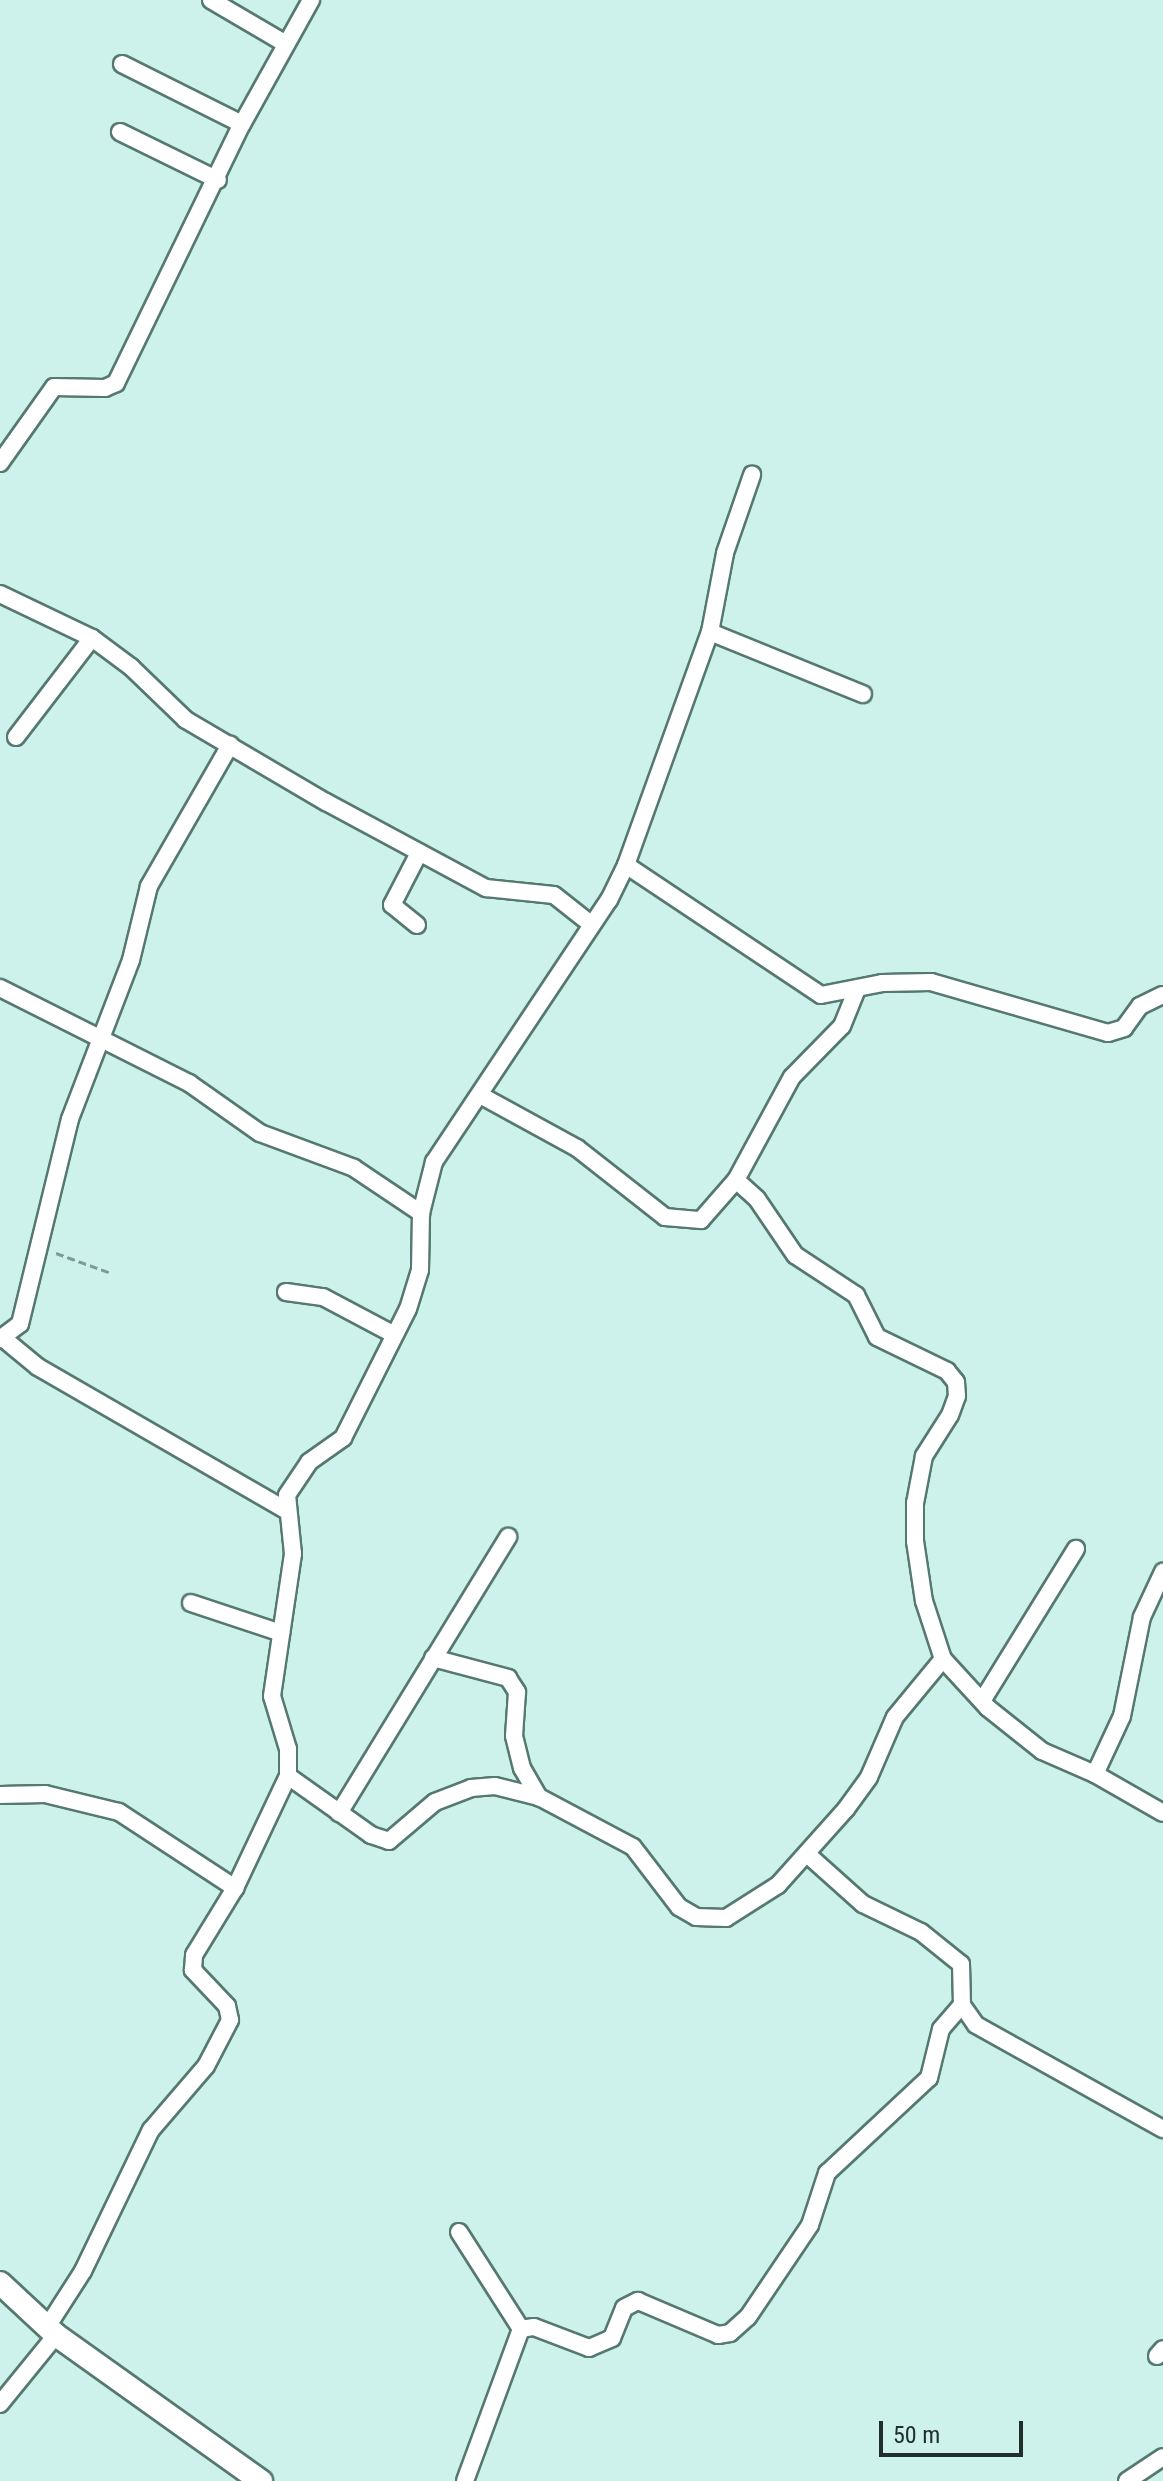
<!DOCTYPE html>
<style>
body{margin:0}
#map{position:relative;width:1163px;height:2481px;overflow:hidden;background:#ccf2eb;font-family:"Roboto Condensed",sans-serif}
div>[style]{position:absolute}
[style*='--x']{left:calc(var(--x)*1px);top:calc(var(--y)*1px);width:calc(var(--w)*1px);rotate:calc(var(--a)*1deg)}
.path>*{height:3px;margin-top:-1.5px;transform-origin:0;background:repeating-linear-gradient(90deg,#7f9b96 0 8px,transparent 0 12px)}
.roads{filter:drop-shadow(2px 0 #567872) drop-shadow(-2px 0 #567872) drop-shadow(0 2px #567872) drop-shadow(0 -2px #567872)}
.street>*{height:16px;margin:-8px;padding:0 8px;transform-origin:8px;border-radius:8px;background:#fff}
.secondary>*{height:22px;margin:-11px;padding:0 11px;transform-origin:11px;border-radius:11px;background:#fff}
span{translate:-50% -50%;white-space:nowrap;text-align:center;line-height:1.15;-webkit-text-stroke:8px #ccf2eb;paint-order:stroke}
.scale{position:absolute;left:879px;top:2421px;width:144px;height:36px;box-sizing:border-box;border:4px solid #202f2c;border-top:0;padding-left:10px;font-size:24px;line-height:28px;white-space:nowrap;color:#202f2c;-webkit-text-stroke:6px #ccf2eb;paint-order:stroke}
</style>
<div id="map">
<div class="path">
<i style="--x:56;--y:1253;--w:59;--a:20"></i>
</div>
<div class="roads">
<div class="street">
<i style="--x:211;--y:0;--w:87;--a:30.4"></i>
<i style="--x:122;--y:64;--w:134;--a:26.6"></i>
<i style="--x:120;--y:132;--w:109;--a:26.1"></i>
<i style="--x:0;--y:463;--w:93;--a:-54.6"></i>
<i style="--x:54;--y:387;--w:51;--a:1.1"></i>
<i style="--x:105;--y:388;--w:12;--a:-24"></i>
<i style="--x:116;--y:383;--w:288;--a:-64.1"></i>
<i style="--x:242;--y:124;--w:142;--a:-60.9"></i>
<i style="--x:0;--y:594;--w:102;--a:25.6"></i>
<i style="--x:92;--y:638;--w:49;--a:36.6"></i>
<i style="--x:131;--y:667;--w:76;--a:43.9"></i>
<i style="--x:186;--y:720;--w:162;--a:30.4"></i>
<i style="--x:326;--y:802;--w:182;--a:28.3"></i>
<i style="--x:486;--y:888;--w:68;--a:5.9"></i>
<i style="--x:554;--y:895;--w:48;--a:38.3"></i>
<i style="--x:710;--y:632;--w:165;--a:22.1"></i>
<i style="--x:16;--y:737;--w:125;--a:-52.5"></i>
<i style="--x:626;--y:865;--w:234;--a:33.7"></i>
<i style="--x:821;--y:995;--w:62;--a:-11.1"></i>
<i style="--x:882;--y:983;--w:49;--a:-1.2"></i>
<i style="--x:931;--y:982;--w:184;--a:16.1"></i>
<i style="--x:1108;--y:1033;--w:17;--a:-17"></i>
<i style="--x:1124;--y:1028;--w:27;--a:-54"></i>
<i style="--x:1140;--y:1006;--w:25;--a:-26"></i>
<i style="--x:417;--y:925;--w:32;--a:-141"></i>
<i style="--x:392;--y:905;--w:59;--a:-62.6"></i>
<i style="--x:0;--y:988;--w:212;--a:26.7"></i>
<i style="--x:189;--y:1083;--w:87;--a:35.2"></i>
<i style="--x:260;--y:1133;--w:100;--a:20.4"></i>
<i style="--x:354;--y:1168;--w:81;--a:33.9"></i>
<i style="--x:482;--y:1096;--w:108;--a:28.7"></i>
<i style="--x:577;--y:1148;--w:112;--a:38.1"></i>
<i style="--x:665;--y:1217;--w:36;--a:5"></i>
<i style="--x:701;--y:1220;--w:53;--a:-48.8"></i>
<i style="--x:736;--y:1180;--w:117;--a:-61.5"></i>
<i style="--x:792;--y:1077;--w:71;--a:-45.6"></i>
<i style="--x:842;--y:1026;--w:40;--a:-68"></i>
<i style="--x:736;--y:1180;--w:28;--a:42"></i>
<i style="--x:757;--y:1199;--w:68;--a:55.8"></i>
<i style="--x:795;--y:1255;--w:73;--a:33.3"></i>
<i style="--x:856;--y:1295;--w:47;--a:63.4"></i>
<i style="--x:877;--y:1337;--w:78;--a:25.9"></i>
<i style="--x:947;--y:1371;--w:14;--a:51"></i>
<i style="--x:956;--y:1382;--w:14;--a:86"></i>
<i style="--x:957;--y:1396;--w:20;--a:110"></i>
<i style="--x:950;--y:1415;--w:49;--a:122.4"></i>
<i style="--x:924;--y:1456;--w:48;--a:100.8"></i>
<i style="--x:915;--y:1503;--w:38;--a:90"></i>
<i style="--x:915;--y:1541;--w:61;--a:81.5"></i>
<i style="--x:924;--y:1601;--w:61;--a:71.9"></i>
<i style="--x:943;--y:1659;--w:67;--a:47.4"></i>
<i style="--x:988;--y:1708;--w:69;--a:38.5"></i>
<i style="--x:1042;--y:1751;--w:58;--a:23.5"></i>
<i style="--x:1095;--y:1774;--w:64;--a:-65"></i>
<i style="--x:1122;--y:1716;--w:101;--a:-78.6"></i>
<i style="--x:1142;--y:1617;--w:50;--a:-65"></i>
<i style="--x:286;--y:1292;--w:37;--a:8"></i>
<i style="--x:323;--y:1297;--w:79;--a:27.9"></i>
<i style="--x:0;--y:1339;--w:25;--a:-37"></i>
<i style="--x:20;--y:1324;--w:211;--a:-76.3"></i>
<i style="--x:70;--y:1119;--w:170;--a:-69"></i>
<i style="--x:131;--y:960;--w:76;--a:-76.3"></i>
<i style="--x:149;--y:886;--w:163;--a:-60.1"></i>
<i style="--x:4;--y:1339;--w:44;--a:39.5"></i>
<i style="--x:38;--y:1367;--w:288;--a:30"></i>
<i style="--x:191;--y:1603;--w:95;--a:18.4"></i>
<i style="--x:433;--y:1658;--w:78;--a:14.9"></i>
<i style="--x:508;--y:1678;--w:17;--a:57"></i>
<i style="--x:517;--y:1692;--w:44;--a:93.9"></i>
<i style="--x:514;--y:1736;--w:33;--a:76"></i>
<i style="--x:522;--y:1768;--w:34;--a:60"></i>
<i style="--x:982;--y:1701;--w:179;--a:-58.3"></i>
<i style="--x:1095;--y:1774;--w:78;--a:29.8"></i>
<i style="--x:288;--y:1776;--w:102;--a:35.4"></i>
<i style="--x:371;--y:1835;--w:19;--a:18"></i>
<i style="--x:389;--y:1841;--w:60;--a:-40.3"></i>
<i style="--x:435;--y:1802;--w:39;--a:-21"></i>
<i style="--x:471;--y:1788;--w:24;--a:-5"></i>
<i style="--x:495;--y:1786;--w:45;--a:14"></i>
<i style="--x:539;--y:1797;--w:106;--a:28"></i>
<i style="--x:633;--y:1847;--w:76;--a:52.5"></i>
<i style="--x:679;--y:1907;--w:20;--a:30"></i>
<i style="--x:696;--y:1917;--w:30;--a:2"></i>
<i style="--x:726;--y:1918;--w:62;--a:-32.4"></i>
<i style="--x:778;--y:1885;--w:102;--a:-48.2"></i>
<i style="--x:846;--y:1809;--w:39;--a:-54"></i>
<i style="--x:869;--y:1777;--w:65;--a:-66.6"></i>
<i style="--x:895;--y:1717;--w:75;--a:-50.4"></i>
<i style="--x:0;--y:1795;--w:45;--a:-1.3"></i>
<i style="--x:45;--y:1794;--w:76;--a:13.7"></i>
<i style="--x:119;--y:1812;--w:139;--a:33.2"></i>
<i style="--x:339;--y:1813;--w:324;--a:-58.5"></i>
<i style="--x:807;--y:1854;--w:75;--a:41.8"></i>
<i style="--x:863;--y:1904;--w:64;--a:25.8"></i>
<i style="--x:921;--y:1932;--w:51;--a:38.7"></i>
<i style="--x:961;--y:1964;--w:41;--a:88.6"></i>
<i style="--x:962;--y:2005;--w:24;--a:55"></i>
<i style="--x:976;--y:2025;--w:214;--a:29.1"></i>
<i style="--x:459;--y:2232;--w:115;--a:57.4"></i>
<i style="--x:49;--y:2324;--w:63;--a:-57.3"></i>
<i style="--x:83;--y:2271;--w:157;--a:-64.3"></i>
<i style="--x:151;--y:2130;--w:84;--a:-49.3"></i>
<i style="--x:206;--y:2066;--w:52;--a:-62.4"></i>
<i style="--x:230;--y:2020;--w:14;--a:-102"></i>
<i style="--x:227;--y:2006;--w:50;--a:-133.4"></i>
<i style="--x:193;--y:1970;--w:15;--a:-86"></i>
<i style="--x:194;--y:1955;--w:79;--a:-58.5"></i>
<i style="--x:235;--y:1888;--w:124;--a:-64.7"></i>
<i style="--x:288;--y:1776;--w:27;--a:-90"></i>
<i style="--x:288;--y:1749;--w:55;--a:-106.8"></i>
<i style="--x:272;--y:1696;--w:144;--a:-81.6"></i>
<i style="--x:293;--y:1554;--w:59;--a:-95.8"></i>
<i style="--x:287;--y:1495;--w:40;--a:-56"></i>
<i style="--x:309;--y:1462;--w:42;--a:-35.2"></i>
<i style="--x:343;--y:1438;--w:144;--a:-63.3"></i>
<i style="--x:408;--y:1309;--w:41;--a:-72.9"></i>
<i style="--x:420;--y:1270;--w:57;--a:-89"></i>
<i style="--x:421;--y:1213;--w:53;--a:-75.7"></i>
<i style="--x:434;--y:1162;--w:315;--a:-56.3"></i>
<i style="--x:609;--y:900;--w:39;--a:-64"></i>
<i style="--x:626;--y:865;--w:248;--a:-70.2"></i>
<i style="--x:710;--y:632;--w:80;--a:-79.2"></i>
<i style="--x:725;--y:553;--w:83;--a:-70.9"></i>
<i style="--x:1157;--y:2356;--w:9;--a:-49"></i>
<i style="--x:0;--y:2404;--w:89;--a:-50.9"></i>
<i style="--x:465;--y:2481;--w:162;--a:-69.8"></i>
<i style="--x:521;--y:2329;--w:13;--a:-9"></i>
<i style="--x:534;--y:2327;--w:59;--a:20.9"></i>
<i style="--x:589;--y:2348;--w:25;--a:-23"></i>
<i style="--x:612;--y:2338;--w:32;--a:-68"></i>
<i style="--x:624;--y:2308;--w:16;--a:-27"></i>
<i style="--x:638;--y:2301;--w:87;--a:23"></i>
<i style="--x:718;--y:2335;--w:12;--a:-9"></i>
<i style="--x:730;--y:2333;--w:24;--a:-42"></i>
<i style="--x:748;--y:2317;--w:111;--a:-56"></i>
<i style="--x:810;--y:2225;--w:55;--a:-71.9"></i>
<i style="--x:827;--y:2173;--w:139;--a:-43"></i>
<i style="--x:929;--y:2078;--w:50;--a:-76.2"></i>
<i style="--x:941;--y:2029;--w:32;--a:-49"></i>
<i style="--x:1127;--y:2481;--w:43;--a:-33.7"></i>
</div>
<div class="secondary">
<i style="--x:0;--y:2283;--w:76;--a:42.9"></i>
<i style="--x:56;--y:2335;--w:252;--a:35.5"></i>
</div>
</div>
<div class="scale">50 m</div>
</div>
